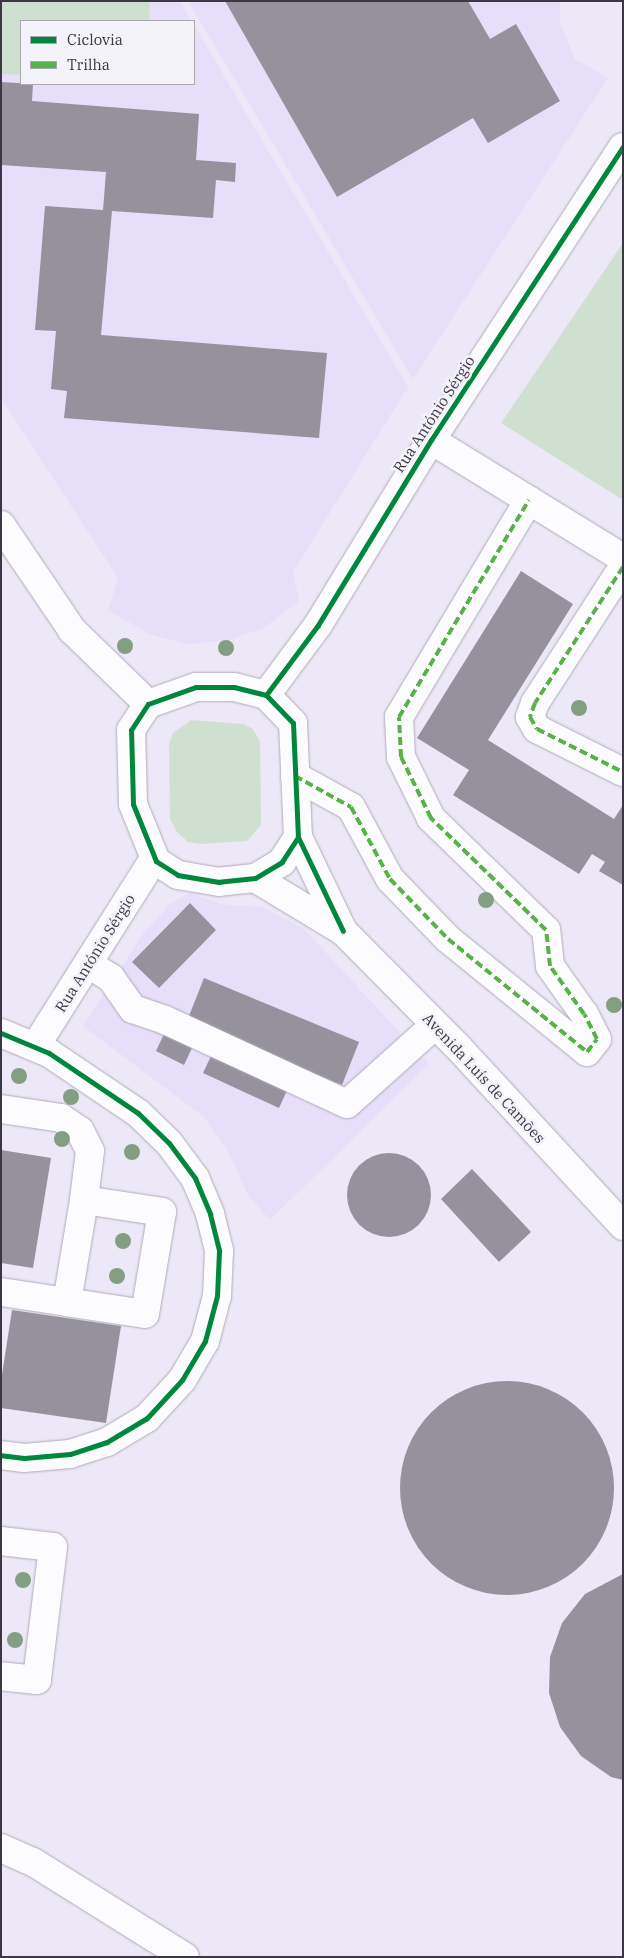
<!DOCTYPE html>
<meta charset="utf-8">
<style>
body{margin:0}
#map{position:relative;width:624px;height:1958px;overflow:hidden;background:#ede8f7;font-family:"IBM Plex Serif",serif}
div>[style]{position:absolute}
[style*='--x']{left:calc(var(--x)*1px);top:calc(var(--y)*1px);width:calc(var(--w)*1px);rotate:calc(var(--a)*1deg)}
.built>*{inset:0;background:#e7defa}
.green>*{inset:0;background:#d0e0d0}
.building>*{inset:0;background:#95919d}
.round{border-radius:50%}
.roads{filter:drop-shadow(0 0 1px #afaab7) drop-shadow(0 0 1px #afaab7)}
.minor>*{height:28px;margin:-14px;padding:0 14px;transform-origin:14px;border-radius:14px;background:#fcfcfe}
.quiet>*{height:4px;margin-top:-2px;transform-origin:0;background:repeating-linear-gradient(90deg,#57b247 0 8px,transparent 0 12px)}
.cycleway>*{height:5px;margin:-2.5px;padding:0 2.5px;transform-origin:2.5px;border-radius:2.5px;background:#00873e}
.trees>*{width:16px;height:16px;margin:-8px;border-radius:50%;background:#849e84}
span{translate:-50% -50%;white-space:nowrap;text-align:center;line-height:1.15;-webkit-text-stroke:5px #f5f3fa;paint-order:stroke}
.street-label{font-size:15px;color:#3b3744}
.frame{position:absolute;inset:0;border:2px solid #3b3744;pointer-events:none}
.legend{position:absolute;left:20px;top:20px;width:175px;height:65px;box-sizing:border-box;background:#f5f3fa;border:1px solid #aba8b1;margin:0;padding:6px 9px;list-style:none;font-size:15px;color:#3b3744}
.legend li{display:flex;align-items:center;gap:10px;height:25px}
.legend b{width:25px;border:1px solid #aba8b1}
</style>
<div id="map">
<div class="built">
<div style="clip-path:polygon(1px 1px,180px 1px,191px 21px,21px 21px,21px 84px,194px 84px,194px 25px,408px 387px,293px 572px,299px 601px,264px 628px,226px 641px,187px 644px,151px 635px,108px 610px,118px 578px,1px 398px)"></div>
<div style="clip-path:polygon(188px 1px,560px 1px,560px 23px,575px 59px,608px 78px,413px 379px)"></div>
<div style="clip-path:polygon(189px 893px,224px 905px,262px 907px,303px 928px,429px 1064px,270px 1220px,249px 1197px,229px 1153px,204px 1117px,83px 1026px,143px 934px,170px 904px)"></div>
</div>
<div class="green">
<div style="clip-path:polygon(1px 1px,150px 1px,149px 21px,21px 21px,21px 75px,1px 74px)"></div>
<div style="clip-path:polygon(623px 243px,623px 500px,501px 423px)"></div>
<div style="clip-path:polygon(191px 720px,243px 724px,253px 729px,260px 742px,261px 825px,247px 841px,201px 844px,188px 842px,177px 832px,170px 819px,169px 744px,173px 733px)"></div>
</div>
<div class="building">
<div style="clip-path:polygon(225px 1px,468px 1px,490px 39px,516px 24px,560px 101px,488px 143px,473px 118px,337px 197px)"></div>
<div style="clip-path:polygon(1px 82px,33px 84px,32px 101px,199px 114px,196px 160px,236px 163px,235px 182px,216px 180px,213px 218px,112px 211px,101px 335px,327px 353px,319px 438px,64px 418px,67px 391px,51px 389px,56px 331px,35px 330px,45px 206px,103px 210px,106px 172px,1px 165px)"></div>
<div style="clip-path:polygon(521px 571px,573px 604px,488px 740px,614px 819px,623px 805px,623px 885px,599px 871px,605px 862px,592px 854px,579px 874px,453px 795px,469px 770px,417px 738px)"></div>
<div style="clip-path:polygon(190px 903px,216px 930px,159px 988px,132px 962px)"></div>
<div style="clip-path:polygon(204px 978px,359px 1042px,342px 1085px,187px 1021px)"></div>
<div style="clip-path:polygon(164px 1034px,192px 1048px,184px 1065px,156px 1051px)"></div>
<div style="clip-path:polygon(213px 1052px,289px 1086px,279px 1108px,203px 1073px)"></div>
<div style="clip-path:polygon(1px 1150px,51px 1158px,33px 1268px,1px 1263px)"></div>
<div class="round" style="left:347px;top:1153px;width:84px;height:84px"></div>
<div style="clip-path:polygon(472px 1169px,531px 1232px,499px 1262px,441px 1199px)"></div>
<div style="clip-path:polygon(12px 1310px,121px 1326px,106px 1423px,1px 1408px,1px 1381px)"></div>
<div class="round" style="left:400px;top:1381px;width:214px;height:214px"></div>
<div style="clip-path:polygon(623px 1574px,623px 1780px,611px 1777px,581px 1756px,560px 1727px,549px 1693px,550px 1657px,562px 1623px,585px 1594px)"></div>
</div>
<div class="roads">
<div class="minor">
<div style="--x:431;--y:440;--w:225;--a:31.6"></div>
<div style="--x:1;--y:525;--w:127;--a:55.9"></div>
<div style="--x:72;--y:630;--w:106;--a:44.2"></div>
<div style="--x:623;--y:567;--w:162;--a:122.9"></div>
<div style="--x:535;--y:703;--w:15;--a:110"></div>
<div style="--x:530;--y:717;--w:14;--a:60"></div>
<div style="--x:537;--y:729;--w:96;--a:26.6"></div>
<div style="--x:266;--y:695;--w:87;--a:-53.4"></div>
<div style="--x:318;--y:625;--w:217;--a:-58.6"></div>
<div style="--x:431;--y:440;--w:350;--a:-56.8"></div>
<div style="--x:295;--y:776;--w:64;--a:29"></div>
<div style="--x:351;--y:807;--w:82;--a:61.6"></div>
<div style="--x:390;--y:879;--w:83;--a:46"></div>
<div style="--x:448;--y:939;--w:179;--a:39.1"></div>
<div style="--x:587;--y:1052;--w:16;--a:-52"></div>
<div style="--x:597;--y:1039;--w:28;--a:-117"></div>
<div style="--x:584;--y:1014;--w:59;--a:-125.3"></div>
<div style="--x:550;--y:966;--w:36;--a:-96"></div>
<div style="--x:546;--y:930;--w:161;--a:-135.8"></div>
<div style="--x:431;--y:818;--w:68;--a:-116.2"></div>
<div style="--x:401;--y:757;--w:40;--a:-92.9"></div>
<div style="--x:399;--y:717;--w:253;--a:-59.1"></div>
<div style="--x:298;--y:837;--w:30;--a:123"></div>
<div style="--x:282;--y:862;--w:31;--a:149"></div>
<div style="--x:255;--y:878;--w:36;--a:174"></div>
<div style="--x:219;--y:882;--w:42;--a:-170.3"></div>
<div style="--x:178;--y:875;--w:26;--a:-148"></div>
<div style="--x:156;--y:861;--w:61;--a:-112"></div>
<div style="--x:133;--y:804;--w:74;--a:-91.5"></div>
<div style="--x:131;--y:730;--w:31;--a:-57"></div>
<div style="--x:148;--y:704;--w:51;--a:-19.5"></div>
<div style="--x:196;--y:687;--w:38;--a:0"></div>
<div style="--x:234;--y:687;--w:33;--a:14"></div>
<div style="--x:266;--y:695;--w:39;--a:46"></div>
<div style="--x:293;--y:723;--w:114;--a:87.5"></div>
<div style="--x:298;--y:837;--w:104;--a:64.4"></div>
<div style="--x:255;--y:878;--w:103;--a:31.1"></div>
<div style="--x:343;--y:931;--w:162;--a:45.3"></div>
<div style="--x:457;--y:1046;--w:245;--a:47.3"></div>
<div style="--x:88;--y:964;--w:27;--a:31"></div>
<div style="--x:111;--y:978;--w:38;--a:55"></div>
<div style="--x:133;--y:1009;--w:34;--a:19"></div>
<div style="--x:165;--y:1020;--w:200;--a:24.8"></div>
<div style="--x:347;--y:1104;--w:118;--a:-41.9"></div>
<div style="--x:1;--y:1033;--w:52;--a:22.6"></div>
<div style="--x:49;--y:1053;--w:107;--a:34"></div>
<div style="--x:138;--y:1113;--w:43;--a:44.1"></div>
<div style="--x:169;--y:1143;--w:44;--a:53.4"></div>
<div style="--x:195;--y:1178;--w:39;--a:67"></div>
<div style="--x:210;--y:1214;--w:38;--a:76"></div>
<div style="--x:219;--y:1251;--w:45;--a:92.5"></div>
<div style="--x:217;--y:1296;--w:47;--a:104.9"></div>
<div style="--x:205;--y:1341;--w:45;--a:120.5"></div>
<div style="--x:182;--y:1380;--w:52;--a:132.6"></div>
<div style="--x:147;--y:1418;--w:47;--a:149"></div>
<div style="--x:107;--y:1442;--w:39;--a:162"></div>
<div style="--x:70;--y:1454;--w:46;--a:175"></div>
<div style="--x:24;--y:1458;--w:23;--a:-173"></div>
<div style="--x:35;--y:1047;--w:222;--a:-57.7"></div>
<div style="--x:1;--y:1109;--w:61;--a:8.5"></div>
<div style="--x:61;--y:1118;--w:23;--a:34"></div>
<div style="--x:80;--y:1131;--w:22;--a:63"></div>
<div style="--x:90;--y:1151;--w:49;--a:97"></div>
<div style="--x:84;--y:1200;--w:79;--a:8.7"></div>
<div style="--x:162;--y:1212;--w:103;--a:99.5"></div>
<div style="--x:145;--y:1314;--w:79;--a:-171.3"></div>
<div style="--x:67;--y:1302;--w:103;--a:-80.5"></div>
<div style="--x:1;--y:1292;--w:67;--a:8.6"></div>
<div style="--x:1;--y:1541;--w:52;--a:6.6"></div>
<div style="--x:53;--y:1547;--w:134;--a:96.9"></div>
<div style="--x:37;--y:1680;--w:36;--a:-174"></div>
<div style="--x:1;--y:1848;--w:35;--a:24"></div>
<div style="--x:33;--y:1862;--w:179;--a:32"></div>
</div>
</div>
<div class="quiet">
<div style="--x:623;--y:567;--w:162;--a:122.9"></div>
<div style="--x:535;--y:703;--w:15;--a:110"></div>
<div style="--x:530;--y:717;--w:14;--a:60"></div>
<div style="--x:537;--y:729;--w:96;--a:26.6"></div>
<div style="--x:295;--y:776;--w:64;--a:29"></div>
<div style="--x:351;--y:807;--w:82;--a:61.6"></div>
<div style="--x:390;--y:879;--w:83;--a:46"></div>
<div style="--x:448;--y:939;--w:179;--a:39.1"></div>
<div style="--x:587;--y:1052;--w:16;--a:-52"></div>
<div style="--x:597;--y:1039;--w:28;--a:-117"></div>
<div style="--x:584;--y:1014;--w:59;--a:-125.3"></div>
<div style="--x:550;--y:966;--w:36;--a:-96"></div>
<div style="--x:546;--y:930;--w:161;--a:-135.8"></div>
<div style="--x:431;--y:818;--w:68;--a:-116.2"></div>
<div style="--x:401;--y:757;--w:40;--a:-92.9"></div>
<div style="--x:399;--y:717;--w:253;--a:-59.1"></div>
</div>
<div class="cycleway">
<div style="--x:266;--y:695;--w:87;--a:-53.4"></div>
<div style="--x:318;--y:625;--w:217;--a:-58.6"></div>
<div style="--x:431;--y:440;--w:350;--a:-56.8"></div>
<div style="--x:298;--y:837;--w:30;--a:123"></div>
<div style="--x:282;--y:862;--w:31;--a:149"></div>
<div style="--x:255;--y:878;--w:36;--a:174"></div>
<div style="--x:219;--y:882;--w:42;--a:-170.3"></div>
<div style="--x:178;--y:875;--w:26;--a:-148"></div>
<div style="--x:156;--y:861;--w:61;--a:-112"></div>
<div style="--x:133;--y:804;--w:74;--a:-91.5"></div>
<div style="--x:131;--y:730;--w:31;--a:-57"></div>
<div style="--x:148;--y:704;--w:51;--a:-19.5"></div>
<div style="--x:196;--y:687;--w:38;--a:0"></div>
<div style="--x:234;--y:687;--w:33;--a:14"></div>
<div style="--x:266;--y:695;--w:39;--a:46"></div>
<div style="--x:293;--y:723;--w:114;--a:87.5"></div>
<div style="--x:298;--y:837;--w:104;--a:64.4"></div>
<div style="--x:1;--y:1033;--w:52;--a:22.6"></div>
<div style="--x:49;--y:1053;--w:107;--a:34"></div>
<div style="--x:138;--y:1113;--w:43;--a:44.1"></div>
<div style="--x:169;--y:1143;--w:44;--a:53.4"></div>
<div style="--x:195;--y:1178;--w:39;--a:67"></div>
<div style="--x:210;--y:1214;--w:38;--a:76"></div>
<div style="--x:219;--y:1251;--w:45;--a:92.5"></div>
<div style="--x:217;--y:1296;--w:47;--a:104.9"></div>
<div style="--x:205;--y:1341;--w:45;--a:120.5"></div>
<div style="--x:182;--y:1380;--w:52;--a:132.6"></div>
<div style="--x:147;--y:1418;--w:47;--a:149"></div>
<div style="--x:107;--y:1442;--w:39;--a:162"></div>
<div style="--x:70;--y:1454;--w:46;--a:175"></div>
<div style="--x:24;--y:1458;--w:23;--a:-173"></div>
</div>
<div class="trees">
<div style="left:125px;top:646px"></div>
<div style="left:226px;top:648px"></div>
<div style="left:579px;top:708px"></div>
<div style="left:486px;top:900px"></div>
<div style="left:614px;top:1005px"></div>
<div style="left:19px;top:1076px"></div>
<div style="left:71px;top:1097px"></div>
<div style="left:62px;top:1139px"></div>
<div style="left:132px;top:1152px"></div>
<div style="left:123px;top:1241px"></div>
<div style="left:117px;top:1276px"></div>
<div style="left:23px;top:1580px"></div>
<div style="left:15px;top:1640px"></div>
</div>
<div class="street-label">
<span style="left:434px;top:414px;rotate:-57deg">Rua António Sérgio</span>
<span style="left:95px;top:953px;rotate:-58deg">Rua António Sérgio</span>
<span style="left:484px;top:1078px;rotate:47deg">Avenida Luís de Camões</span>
</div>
<div class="frame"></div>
<ul class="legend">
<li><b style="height:6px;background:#00873e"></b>Ciclovia</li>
<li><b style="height:6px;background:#57b247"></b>Trilha</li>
</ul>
</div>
